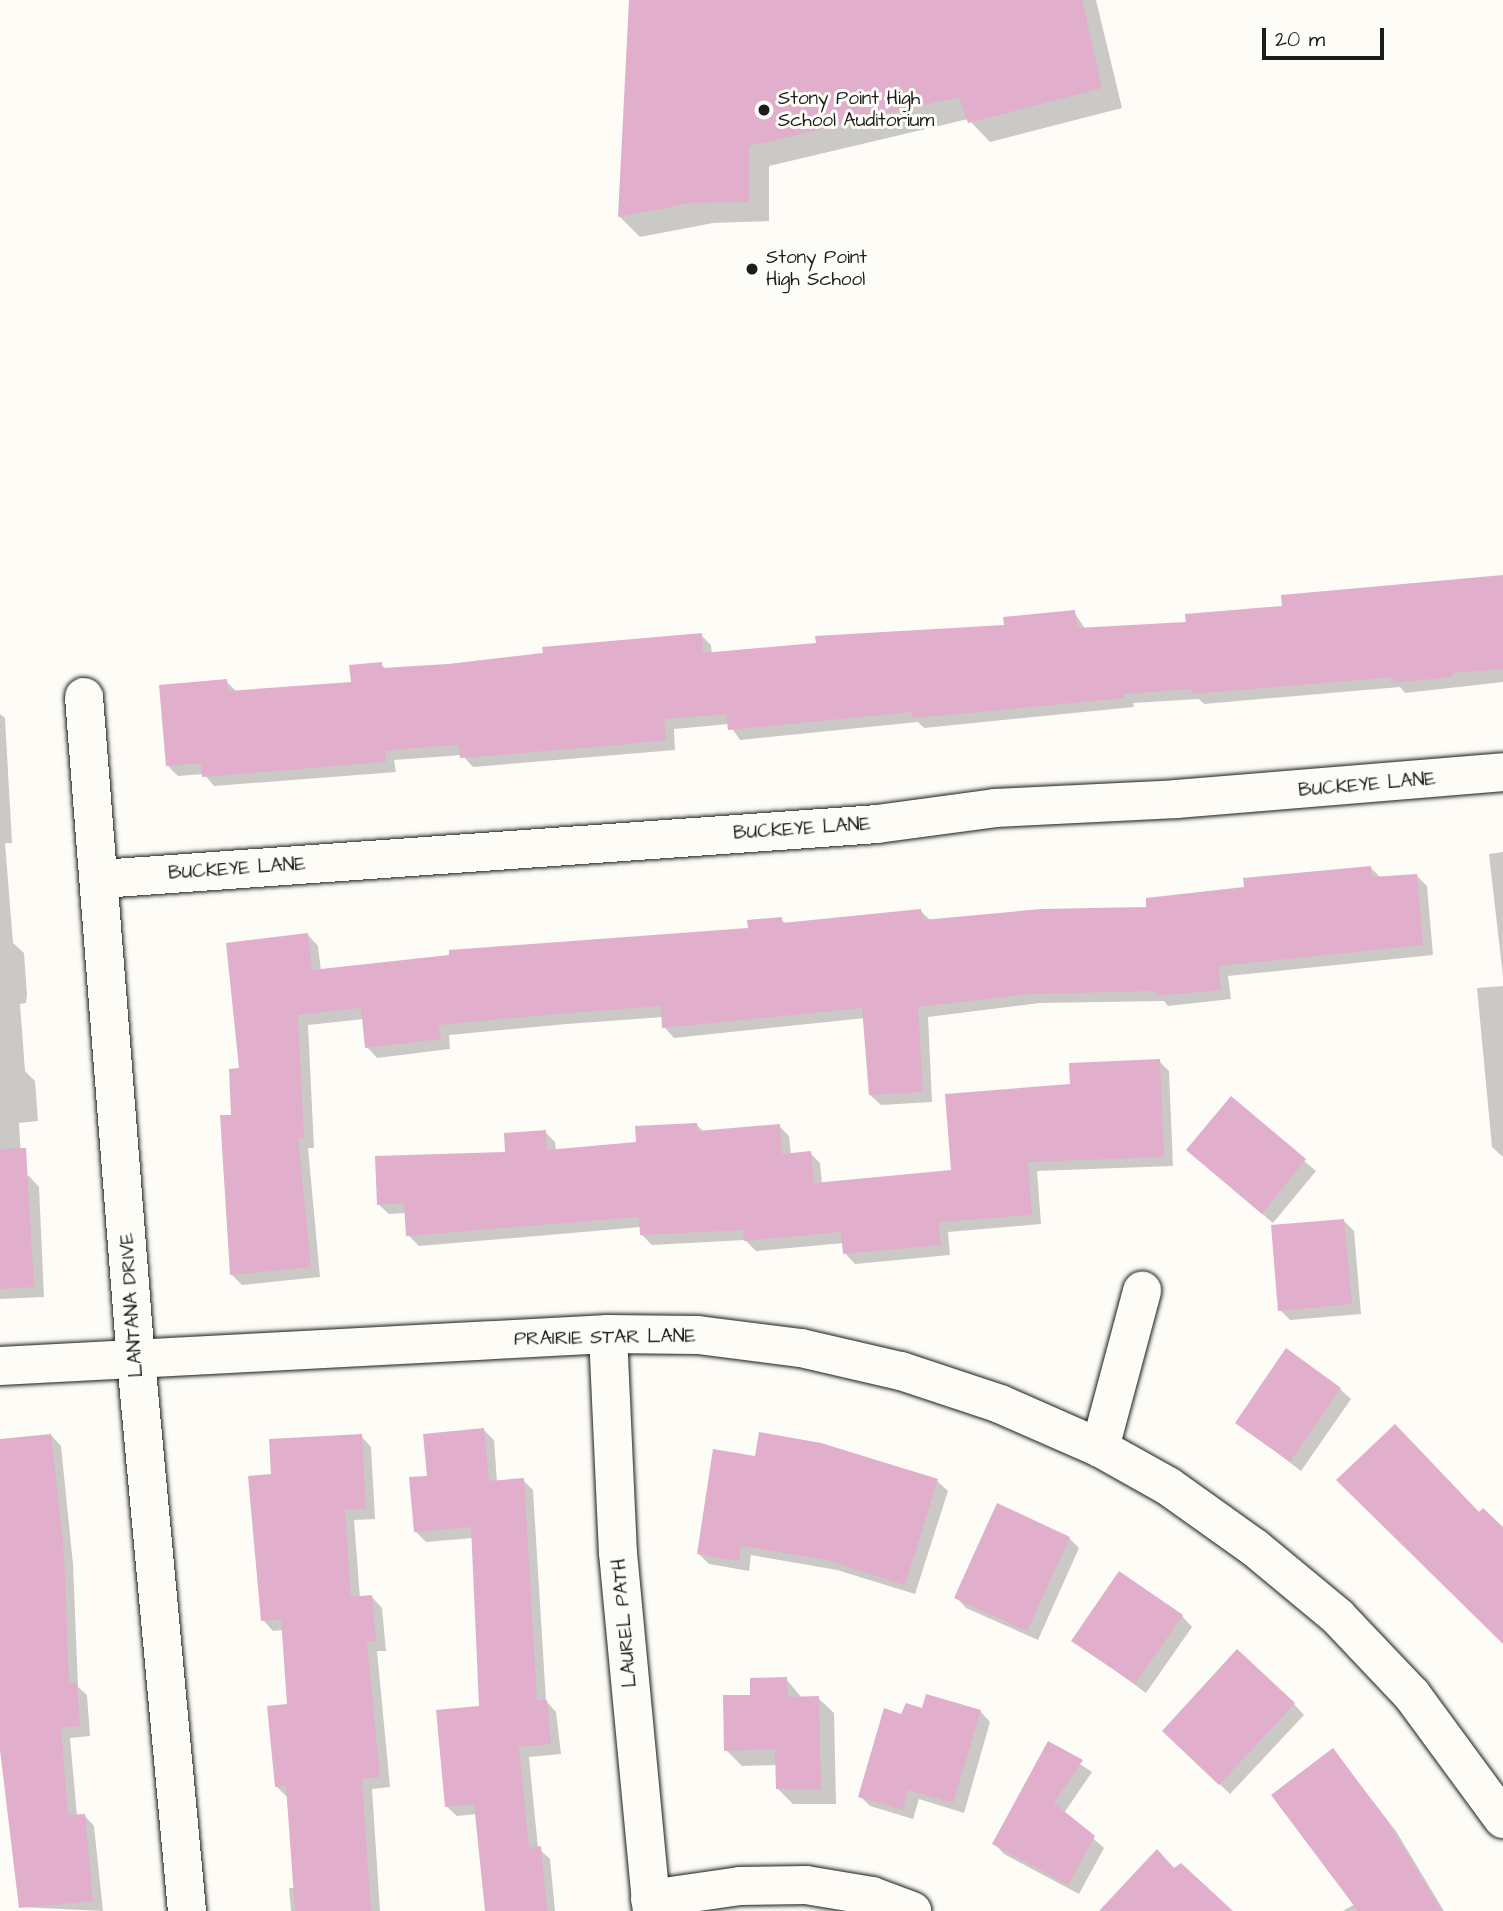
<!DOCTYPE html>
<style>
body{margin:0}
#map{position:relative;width:1503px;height:1911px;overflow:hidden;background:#fdfcf7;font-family:"Architects Daughter",sans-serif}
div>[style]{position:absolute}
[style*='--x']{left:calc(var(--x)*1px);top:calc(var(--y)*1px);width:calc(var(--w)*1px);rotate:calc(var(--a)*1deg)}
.shadow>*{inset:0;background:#0003}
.building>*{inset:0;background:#e1afcc}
.roads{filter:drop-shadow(0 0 2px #1c1c1c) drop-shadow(0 0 2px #1c1c1c)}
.minor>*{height:38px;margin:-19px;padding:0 19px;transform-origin:19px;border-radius:19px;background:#fdfcf7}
.dots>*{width:19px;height:19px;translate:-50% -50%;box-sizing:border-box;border:4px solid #fdfcf7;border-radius:50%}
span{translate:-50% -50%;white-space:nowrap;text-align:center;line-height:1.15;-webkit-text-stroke:6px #fdfcf7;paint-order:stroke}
.poi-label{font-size:19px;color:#1c1c1c}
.left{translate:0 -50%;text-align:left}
.street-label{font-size:19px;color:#1c1c1c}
.scale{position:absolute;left:1262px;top:28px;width:122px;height:32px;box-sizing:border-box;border:4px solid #1c1c1c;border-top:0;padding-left:9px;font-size:21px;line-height:24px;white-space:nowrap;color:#1c1c1c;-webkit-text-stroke:5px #fdfcf7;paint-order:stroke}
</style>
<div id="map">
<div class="shadow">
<div style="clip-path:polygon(631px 0,1096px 0,1122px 108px,990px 142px,968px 119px,769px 166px,769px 221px,713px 223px,640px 237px,620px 217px)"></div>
<div style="clip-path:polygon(1503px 577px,1503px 682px,1405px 693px,1400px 687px,1204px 704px,1199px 699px,1133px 703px,1134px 707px,924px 728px,918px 722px,740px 740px,729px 724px,674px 729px,675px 750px,473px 767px,462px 755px,435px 757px,394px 760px,396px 772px,214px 786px,204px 774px,178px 776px,168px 766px,226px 681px,237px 692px,352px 683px,381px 664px,387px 670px,448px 666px,701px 635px,711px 645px,712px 654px,1006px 627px,1074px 612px,1086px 630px,1188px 623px)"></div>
<div style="clip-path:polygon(0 714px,5px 718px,12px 843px,5px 843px,13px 943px,24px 953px,27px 995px,26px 1003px,20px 1004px,25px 1071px,35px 1081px,38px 1121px,19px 1123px,22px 1177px,29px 1176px,39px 1187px,44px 1297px,0 1299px)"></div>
<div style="clip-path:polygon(1503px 852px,1503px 977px,1489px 854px)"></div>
<div style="clip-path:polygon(1370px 867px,1381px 878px,1416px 875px,1427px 886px,1433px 955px,1228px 976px,1231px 999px,1168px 1006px,1164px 1001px,1040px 1003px,928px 1017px,932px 1102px,881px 1105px,870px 1095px,865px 1018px,674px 1038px,664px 1027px,663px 1017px,567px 1024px,449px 1035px,450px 1049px,377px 1058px,367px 1047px,364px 1019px,308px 1025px,314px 1148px,308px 1148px,320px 1277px,242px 1285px,232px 1275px,233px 1116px,241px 1070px,308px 935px,318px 946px,321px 971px,750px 930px,781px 919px,786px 924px,921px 911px,931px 921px,1148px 909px)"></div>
<div style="clip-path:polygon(1503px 986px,1503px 1157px,1492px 1147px,1477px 988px)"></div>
<div style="clip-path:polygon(1159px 1061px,1169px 1071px,1173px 1166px,1037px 1171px,1041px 1224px,948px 1232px,950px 1255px,855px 1264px,845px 1253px,844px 1243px,756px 1251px,745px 1240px,652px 1245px,642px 1235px,641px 1227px,419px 1246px,408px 1235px,406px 1213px,389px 1214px,378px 1204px,507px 1154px,545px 1132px,555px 1142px,556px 1151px,638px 1143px,697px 1125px,704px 1132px,779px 1126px,789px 1136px,791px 1155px,810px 1153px,820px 1163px,822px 1184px,953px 1171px,1071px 1086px)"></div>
<div style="clip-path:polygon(1232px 1099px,1316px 1171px,1273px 1223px,1199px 1160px)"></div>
<div style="clip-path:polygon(1343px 1220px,1354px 1231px,1361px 1314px,1290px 1320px,1280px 1310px)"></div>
<div style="clip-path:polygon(1340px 1389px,1351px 1399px,1301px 1471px,1237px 1422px)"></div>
<div style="clip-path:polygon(484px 1430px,494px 1440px,497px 1482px,523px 1480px,533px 1490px,546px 1701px,556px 1712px,561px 1754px,529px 1757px,538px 1848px,550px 1859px,555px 1911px,487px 1911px,477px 1814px,457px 1816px,446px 1806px,481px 1707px,473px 1538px,426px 1542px,416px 1532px,429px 1478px)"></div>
<div style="clip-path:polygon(51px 1435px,61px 1446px,73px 1564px,78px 1687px,87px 1695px,90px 1736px,70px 1738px,77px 1816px,84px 1815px,94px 1826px,103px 1911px,21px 1907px,0 1719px,0 1440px)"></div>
<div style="clip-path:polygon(361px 1436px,371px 1447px,375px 1519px,354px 1520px,360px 1598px,372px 1597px,382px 1608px,386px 1651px,377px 1651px,390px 1787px,372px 1789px,380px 1911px,291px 1911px,289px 1888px,295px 1888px,287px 1797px,277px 1787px,289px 1705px,283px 1630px,273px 1631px,263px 1620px,273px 1476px)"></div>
<div style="clip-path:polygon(937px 1481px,948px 1491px,915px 1594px,837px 1570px,751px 1555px,749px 1571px,709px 1564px,699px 1554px)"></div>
<div style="clip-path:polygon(1069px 1538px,1079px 1548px,1038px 1640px,966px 1608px,956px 1597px)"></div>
<div style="clip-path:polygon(1182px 1616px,1192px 1627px,1146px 1693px,1073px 1640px)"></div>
<div style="clip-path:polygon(786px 1679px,802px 1698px,818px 1698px,834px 1713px,836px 1804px,793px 1804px,778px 1789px,777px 1765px,742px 1766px,726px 1750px,752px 1696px)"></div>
<div style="clip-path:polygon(1294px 1704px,1304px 1715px,1230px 1794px,1174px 1741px)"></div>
<div style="clip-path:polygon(923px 1710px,980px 1711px,990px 1722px,964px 1813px,919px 1799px,913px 1819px,870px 1806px,860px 1796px,902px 1717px)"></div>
<div style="clip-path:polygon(1048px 1743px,1092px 1772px,1064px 1813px,1104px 1848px,1079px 1894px,1004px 1854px,994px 1843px)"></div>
<div style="clip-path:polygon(1333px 1750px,1396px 1831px,1444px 1911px,1343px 1911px,1355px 1904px)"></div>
</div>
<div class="building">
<div style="clip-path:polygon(629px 0,1082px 0,1102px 88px,968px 123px,959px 97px,749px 146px,749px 202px,692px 203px,618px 217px)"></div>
<div style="clip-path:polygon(1503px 575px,1503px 669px,1452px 673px,1452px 677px,1393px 683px,1393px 677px,1192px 694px,1191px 689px,1124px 694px,1124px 698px,991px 711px,912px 718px,912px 712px,728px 730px,726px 714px,664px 719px,666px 740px,618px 745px,460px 758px,459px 745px,424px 747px,385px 751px,386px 762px,202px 777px,201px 763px,166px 766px,159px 685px,227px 679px,228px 691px,351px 682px,349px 665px,382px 662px,382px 668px,448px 664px,543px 653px,542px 647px,702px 633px,703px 653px,816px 643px,815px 636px,1004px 625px,1003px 617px,1075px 610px,1077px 628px,1186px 622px,1185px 614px,1282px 606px,1281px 595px)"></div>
<div style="clip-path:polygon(1371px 866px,1372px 877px,1417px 874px,1423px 945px,1219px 966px,1221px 990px,1156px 996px,1155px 991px,1029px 994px,918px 1007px,923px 1092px,869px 1095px,862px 1008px,662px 1028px,661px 1006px,556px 1014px,439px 1025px,441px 1039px,365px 1048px,361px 1008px,298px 1015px,304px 1138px,298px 1139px,311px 1267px,230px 1275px,220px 1115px,231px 1115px,229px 1069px,239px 1068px,226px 943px,308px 933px,312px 970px,449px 955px,449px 950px,748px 928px,747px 920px,782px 917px,782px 923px,921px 909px,923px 920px,1041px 909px,1146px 907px,1146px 898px,1244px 887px,1243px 878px)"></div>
<div style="clip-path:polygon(1160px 1059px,1164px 1157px,1028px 1162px,1032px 1215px,939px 1222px,941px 1245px,843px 1254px,841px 1232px,744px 1241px,743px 1230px,640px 1235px,639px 1217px,406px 1236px,404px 1203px,377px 1205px,375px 1156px,505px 1152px,504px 1133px,546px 1130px,547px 1150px,636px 1142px,635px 1126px,697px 1123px,698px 1131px,780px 1124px,782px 1154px,811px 1151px,814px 1183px,951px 1170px,945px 1094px,1070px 1084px,1069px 1063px)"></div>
<div style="clip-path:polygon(1231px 1096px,1306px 1159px,1262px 1214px,1186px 1150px)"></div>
<div style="clip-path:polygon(26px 1148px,34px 1287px,0 1289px,0 1149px)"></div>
<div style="clip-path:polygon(1344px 1219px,1352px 1304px,1278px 1311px,1271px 1225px)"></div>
<div style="clip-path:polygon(1286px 1348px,1341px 1388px,1290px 1462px,1235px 1423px)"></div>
<div style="clip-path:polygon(1395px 1424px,1479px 1512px,1483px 1508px,1503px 1527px,1503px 1644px,1336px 1480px)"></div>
<div style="clip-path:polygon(484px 1428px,489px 1481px,524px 1478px,537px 1700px,547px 1700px,551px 1744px,519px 1747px,529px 1848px,541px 1846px,547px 1911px,485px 1911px,474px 1804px,445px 1807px,436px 1710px,479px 1706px,471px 1527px,414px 1532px,409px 1477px,427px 1476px,423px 1434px)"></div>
<div style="clip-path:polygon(759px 1432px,821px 1443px,938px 1479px,905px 1585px,826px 1560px,741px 1546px,739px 1561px,697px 1554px,713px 1449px,755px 1456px)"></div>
<div style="clip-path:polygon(51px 1434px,64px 1552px,69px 1684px,77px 1683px,80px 1726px,61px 1728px,68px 1815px,85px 1814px,93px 1901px,19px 1908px,0 1750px,0 1439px)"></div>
<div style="clip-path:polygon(362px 1434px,366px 1509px,345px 1510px,351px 1597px,372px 1595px,376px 1641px,367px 1642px,380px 1777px,362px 1779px,371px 1911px,295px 1911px,286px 1786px,275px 1787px,267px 1706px,287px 1704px,281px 1619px,261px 1621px,248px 1476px,271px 1474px,269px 1439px)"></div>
<div style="clip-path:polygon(997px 1503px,1070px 1537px,1027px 1631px,954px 1598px)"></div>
<div style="clip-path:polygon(1119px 1571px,1183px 1615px,1135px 1684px,1071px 1641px)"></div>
<div style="clip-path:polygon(1237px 1649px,1295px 1703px,1219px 1785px,1162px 1731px)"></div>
<div style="clip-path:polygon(787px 1677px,788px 1697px,819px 1696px,821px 1789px,776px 1789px,775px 1749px,724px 1751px,723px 1695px,750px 1695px,750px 1678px)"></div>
<div style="clip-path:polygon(926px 1694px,981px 1710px,953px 1803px,908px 1790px,903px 1810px,858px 1797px,884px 1708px,901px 1714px,906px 1703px,922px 1708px)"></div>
<div style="clip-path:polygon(1048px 1741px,1083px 1760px,1054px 1803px,1095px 1836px,1068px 1885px,992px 1844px)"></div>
<div style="clip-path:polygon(1333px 1748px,1386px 1819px,1442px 1911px,1358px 1911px,1271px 1795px)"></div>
<div style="clip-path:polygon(1157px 1849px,1174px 1868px,1181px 1863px,1233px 1911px,1099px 1911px)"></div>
</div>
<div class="roads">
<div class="minor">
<div style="--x:84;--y:697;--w:665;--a:85.52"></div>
<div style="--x:136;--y:1360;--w:553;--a:84.71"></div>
<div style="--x:101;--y:879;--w:778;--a:-4.05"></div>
<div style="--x:877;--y:824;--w:119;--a:-7.7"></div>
<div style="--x:995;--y:808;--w:182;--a:-2.8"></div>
<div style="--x:1177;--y:799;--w:327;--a:-4.7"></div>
<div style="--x:608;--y:1334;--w:219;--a:87.4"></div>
<div style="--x:618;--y:1553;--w:360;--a:84.6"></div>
<div style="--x:0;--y:1366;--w:609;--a:-3.01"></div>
<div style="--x:608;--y:1334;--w:90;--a:0.6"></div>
<div style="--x:698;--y:1335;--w:104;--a:7.2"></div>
<div style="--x:801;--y:1348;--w:103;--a:13"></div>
<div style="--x:901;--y:1371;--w:104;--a:18.4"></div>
<div style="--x:1000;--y:1404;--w:109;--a:23.7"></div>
<div style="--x:1100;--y:1448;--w:78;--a:29.2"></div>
<div style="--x:1168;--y:1486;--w:107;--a:35.5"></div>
<div style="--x:1255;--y:1548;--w:108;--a:39.7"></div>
<div style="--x:1338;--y:1617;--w:108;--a:46.5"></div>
<div style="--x:1412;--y:1695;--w:154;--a:53.7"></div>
<div style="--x:1100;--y:1448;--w:163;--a:-75"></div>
<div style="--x:650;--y:1899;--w:91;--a:-8.2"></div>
<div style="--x:740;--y:1886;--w:66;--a:-0.9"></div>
<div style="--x:806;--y:1885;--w:67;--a:9.5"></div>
<div style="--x:872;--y:1896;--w:43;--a:20.6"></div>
</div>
</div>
<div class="dots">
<div style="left:764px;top:110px;background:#1c1c1c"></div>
<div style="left:752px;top:269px;background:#1c1c1c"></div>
</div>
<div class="poi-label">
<span class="left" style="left:778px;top:110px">Stony Point High<br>School Auditorium</span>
<span class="left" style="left:766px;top:269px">Stony Point<br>High School</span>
</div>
<div class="street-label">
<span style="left:1367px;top:785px;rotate:-5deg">BUCKEYE LANE</span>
<span style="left:802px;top:829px;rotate:-4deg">BUCKEYE LANE</span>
<span style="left:237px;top:869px;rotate:-4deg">BUCKEYE LANE</span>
<span style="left:132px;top:1305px;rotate:-94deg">LANTANA DRIVE</span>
<span style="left:605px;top:1338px;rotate:-1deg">PRAIRIE STAR LANE</span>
<span style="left:625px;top:1623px;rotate:-95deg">LAUREL PATH</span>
</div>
<div class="scale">20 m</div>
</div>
